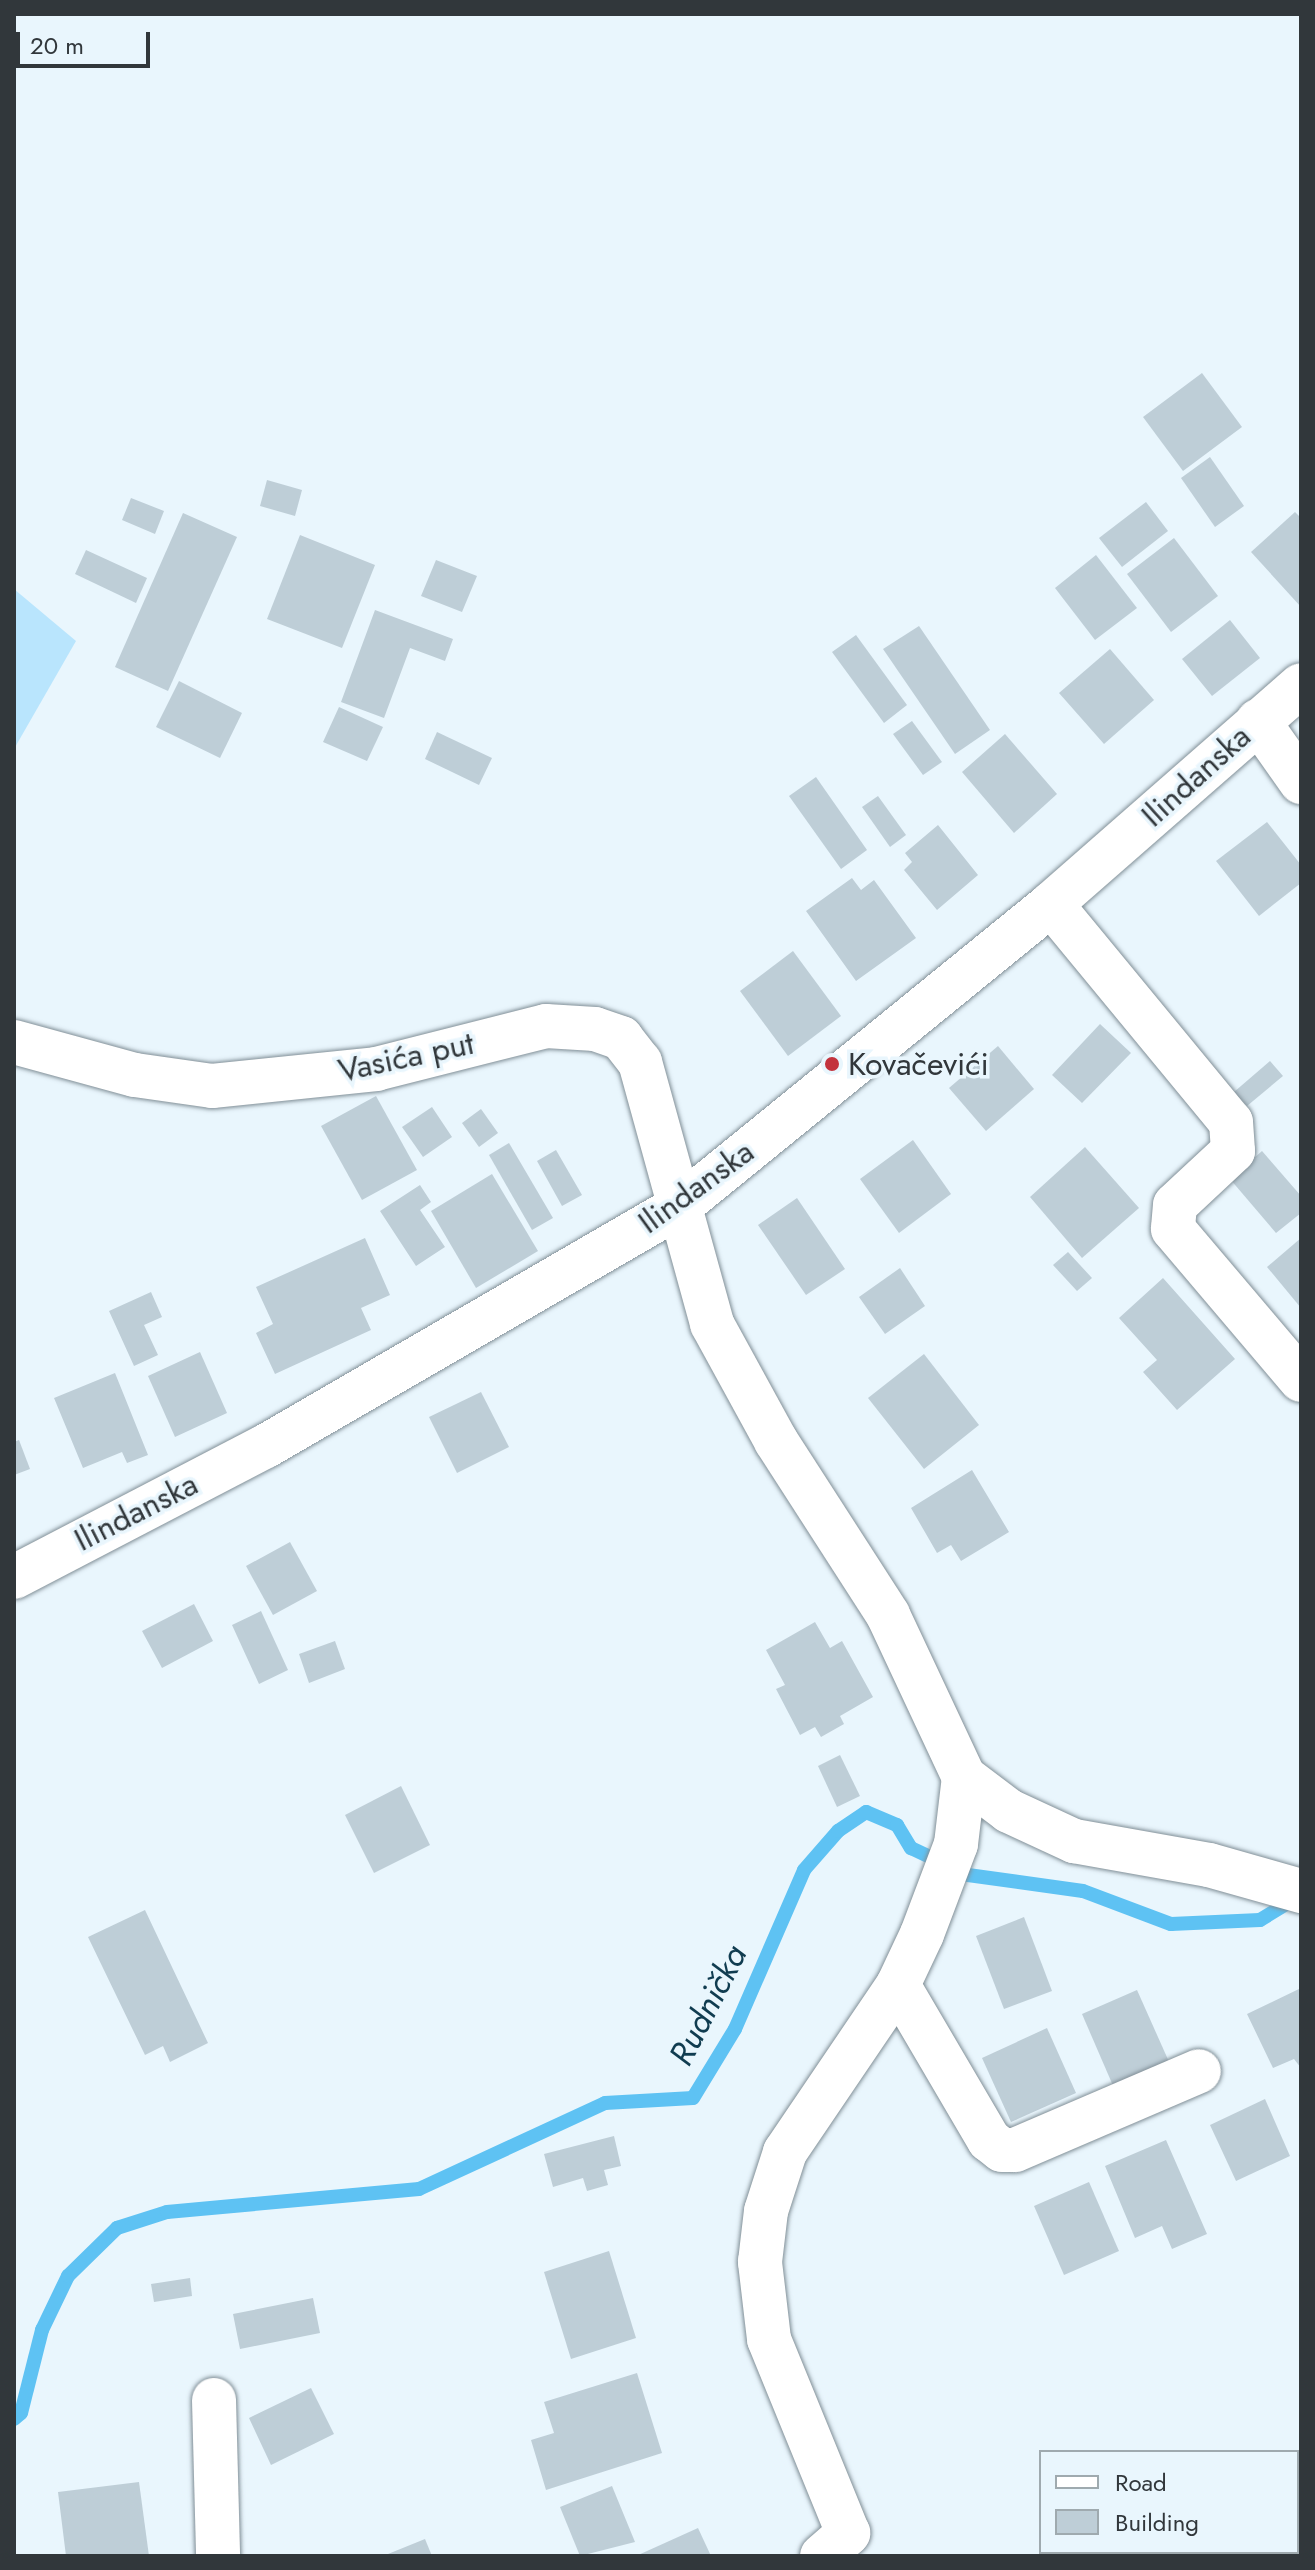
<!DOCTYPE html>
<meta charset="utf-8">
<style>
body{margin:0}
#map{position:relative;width:1315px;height:2570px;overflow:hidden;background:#e9f6fd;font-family:Jost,sans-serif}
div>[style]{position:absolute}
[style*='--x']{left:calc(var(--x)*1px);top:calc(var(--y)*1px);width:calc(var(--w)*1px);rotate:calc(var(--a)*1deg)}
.green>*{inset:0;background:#b9e5fd}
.stream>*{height:14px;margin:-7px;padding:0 7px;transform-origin:7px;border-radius:7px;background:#5ec2f3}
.building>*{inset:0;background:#beced7}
.roads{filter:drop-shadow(0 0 2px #818f97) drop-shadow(0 0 2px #818f97)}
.minor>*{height:44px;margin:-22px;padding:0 22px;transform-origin:22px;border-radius:22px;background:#fff}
.dots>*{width:22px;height:22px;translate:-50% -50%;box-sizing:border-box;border:4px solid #e9f6fd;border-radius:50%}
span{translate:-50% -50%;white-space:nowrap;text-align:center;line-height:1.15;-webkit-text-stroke:7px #e9f6fd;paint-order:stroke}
.street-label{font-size:32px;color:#31373b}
.poi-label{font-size:32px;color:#31373b}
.left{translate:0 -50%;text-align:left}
.water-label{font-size:34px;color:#103c50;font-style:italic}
.frame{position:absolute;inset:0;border:16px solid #31373b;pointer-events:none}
.legend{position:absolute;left:1039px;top:2450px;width:260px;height:104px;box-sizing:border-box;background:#e9f6fd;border:2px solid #9faaaf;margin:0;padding:10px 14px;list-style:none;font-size:24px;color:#31373b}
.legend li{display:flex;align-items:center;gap:16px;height:40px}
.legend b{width:40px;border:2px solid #9faaaf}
.scale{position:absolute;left:16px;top:32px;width:134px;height:36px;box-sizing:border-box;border:4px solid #31373b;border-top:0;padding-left:10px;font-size:24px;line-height:28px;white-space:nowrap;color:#31373b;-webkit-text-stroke:6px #e9f6fd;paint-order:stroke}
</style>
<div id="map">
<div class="green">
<div style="clip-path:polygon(14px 589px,76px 641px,14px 749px)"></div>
</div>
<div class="stream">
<div style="--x:14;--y:2419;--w:9;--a:-41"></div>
<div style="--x:21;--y:2413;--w:86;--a:-75.8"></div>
<div style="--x:42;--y:2330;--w:60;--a:-64.3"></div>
<div style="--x:68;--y:2276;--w:69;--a:-44.4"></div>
<div style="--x:117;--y:2228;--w:52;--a:-17.7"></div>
<div style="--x:167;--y:2212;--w:253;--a:-5.2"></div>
<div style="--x:419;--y:2189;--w:205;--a:-24.8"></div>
<div style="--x:605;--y:2103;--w:88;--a:-3.3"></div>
<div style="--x:693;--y:2098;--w:81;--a:-58.7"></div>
<div style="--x:735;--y:2029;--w:173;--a:-66.5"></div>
<div style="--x:804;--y:1870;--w:52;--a:-48.9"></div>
<div style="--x:838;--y:1831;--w:34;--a:-34"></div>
<div style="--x:866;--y:1812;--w:34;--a:23"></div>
<div style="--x:897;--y:1825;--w:27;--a:59"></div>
<div style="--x:911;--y:1848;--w:63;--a:25.3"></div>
<div style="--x:968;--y:1875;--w:116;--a:7.9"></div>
<div style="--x:1083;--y:1891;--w:94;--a:20.6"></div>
<div style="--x:1171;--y:1924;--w:89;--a:-2.6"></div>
<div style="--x:1260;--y:1920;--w:42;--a:-31.4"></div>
</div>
<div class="building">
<div style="clip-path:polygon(1202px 373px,1242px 427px,1183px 471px,1143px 417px)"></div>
<div style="clip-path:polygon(1210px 457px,1244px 506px,1215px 527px,1181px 478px)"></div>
<div style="clip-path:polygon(267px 480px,302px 490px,295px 516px,260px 506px)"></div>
<div style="clip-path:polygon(131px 498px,164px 511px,155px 534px,122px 520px)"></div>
<div style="clip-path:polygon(1146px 502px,1168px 531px,1122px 567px,1099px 538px)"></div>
<div style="clip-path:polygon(1295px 512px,1301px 518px,1301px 607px,1251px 552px)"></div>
<div style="clip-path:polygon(183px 513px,237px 537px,168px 691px,115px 667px)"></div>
<div style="clip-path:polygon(300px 535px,375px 565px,342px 648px,267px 619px)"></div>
<div style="clip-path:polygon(1174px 538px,1218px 596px,1171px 632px,1127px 574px)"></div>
<div style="clip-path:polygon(86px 550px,147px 578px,136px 603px,75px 574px)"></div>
<div style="clip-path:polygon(1096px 555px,1137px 608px,1095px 640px,1055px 588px)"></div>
<div style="clip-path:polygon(436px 560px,477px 576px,462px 612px,421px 596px)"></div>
<div style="clip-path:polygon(375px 610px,453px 639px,445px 661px,410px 648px,384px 718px,341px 702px)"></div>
<div style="clip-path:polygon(1230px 620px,1260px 658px,1212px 696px,1182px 659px)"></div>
<div style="clip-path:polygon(919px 626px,990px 730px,955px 754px,883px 649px)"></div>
<div style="clip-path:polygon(856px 635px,907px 705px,884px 723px,832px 652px)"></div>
<div style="clip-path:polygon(1110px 649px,1154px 700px,1104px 744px,1059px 693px)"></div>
<div style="clip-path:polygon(179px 681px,242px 713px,220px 758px,156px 727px)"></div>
<div style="clip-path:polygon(339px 707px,383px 727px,367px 761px,323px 742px)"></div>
<div style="clip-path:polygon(912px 721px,942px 762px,923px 775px,893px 734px)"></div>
<div style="clip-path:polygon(437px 732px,492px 758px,479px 785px,425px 759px)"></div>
<div style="clip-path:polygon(1005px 734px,1057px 794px,1014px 833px,962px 772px)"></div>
<div style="clip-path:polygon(816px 777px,867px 850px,841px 869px,789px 796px)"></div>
<div style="clip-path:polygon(878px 796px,906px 835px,890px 847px,862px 807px)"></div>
<div style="clip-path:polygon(1267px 822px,1301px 865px,1301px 883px,1259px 916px,1216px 861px)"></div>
<div style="clip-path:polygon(938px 825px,978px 875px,937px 910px,904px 870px,912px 862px,905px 853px)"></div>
<div style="clip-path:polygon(852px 878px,861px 890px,874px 880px,916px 938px,856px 981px,806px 911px)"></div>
<div style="clip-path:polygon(793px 951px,841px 1016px,788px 1056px,740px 991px)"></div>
<div style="clip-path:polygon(1100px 1024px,1131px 1053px,1082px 1103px,1052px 1075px)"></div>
<div style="clip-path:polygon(998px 1046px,1034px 1089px,986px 1131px,949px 1088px)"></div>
<div style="clip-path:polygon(1270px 1061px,1283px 1076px,1247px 1106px,1234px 1092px)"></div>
<div style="clip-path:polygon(376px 1096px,417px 1170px,362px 1200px,321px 1126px)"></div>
<div style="clip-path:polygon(432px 1107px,452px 1137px,423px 1157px,402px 1127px)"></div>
<div style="clip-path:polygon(481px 1109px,498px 1133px,479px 1147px,462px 1123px)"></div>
<div style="clip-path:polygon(913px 1140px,951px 1194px,899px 1233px,860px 1179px)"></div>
<div style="clip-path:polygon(509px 1143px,553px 1218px,532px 1230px,489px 1155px)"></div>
<div style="clip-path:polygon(1085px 1147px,1139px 1208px,1082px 1258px,1030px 1197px)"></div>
<div style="clip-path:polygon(556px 1150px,582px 1195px,562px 1206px,537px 1161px)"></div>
<div style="clip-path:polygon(1262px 1151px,1301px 1196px,1301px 1213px,1276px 1233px,1230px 1179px)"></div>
<div style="clip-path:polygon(492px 1174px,538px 1251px,476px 1288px,431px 1211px)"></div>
<div style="clip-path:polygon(420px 1185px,431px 1202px,420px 1210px,445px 1247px,416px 1266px,380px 1211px)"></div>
<div style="clip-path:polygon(797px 1198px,845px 1269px,806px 1295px,758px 1225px)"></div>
<div style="clip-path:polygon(365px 1238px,390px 1295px,361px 1308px,371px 1330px,275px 1374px,256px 1333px,273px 1324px,256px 1287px)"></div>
<div style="clip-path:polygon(1301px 1238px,1301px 1308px,1267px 1267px)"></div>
<div style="clip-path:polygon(1068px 1252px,1092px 1278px,1077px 1291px,1053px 1265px)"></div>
<div style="clip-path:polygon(900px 1268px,925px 1306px,885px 1334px,859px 1297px)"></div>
<div style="clip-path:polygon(1163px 1278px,1235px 1359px,1177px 1410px,1143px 1372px,1157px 1360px,1119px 1318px)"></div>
<div style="clip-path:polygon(151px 1292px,162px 1317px,144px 1325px,158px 1355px,134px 1366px,109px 1311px)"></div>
<div style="clip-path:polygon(200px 1352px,227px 1413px,175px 1437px,148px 1376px)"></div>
<div style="clip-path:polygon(924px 1354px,979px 1425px,924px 1469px,868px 1398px)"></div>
<div style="clip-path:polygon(115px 1373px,148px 1455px,127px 1463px,122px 1452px,83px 1468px,54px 1398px)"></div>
<div style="clip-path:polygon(481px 1392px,509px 1447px,457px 1473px,429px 1417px)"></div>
<div style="clip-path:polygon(19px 1440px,30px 1469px,14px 1475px,14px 1442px)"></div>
<div style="clip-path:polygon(972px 1470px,1009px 1532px,961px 1561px,951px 1545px,937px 1553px,911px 1508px)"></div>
<div style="clip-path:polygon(290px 1542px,317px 1591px,273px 1615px,246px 1566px)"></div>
<div style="clip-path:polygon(194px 1604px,213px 1641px,162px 1668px,142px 1631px)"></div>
<div style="clip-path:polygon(261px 1611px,288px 1670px,259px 1684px,232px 1625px)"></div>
<div style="clip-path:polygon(815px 1622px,830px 1648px,842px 1641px,873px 1697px,840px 1716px,844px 1724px,821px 1737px,815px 1727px,800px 1735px,776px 1689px,785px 1685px,766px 1650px)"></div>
<div style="clip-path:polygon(335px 1641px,345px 1669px,309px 1683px,299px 1654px)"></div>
<div style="clip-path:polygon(840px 1755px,860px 1796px,837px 1807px,818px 1766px)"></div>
<div style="clip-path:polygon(401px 1786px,430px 1845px,374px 1873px,345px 1815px)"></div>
<div style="clip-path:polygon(145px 1910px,208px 2043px,170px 2062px,163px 2046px,145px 2055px,88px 1937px)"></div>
<div style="clip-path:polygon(1024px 1917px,1052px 1991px,1004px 2009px,976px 1936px)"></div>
<div style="clip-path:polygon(1301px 1988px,1301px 2068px,1294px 2059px,1273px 2068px,1247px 2014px)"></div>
<div style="clip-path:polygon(1137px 1990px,1170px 2064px,1114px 2088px,1082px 2014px)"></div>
<div style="clip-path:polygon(1047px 2028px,1076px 2093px,1011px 2122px,982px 2058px)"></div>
<div style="clip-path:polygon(1265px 2099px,1290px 2156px,1236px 2181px,1210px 2125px)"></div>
<div style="clip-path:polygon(614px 2136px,621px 2166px,604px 2170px,608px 2185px,587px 2191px,583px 2178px,553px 2187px,544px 2154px)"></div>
<div style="clip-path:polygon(1166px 2140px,1207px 2234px,1172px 2249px,1162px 2226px,1135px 2238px,1105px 2166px)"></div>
<div style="clip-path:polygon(1089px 2182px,1119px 2251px,1064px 2275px,1034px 2206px)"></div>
<div style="clip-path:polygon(609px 2251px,636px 2338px,571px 2359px,544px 2272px)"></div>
<div style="clip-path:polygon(190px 2278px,192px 2296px,154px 2302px,151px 2284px)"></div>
<div style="clip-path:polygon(313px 2298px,320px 2333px,240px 2349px,233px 2314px)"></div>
<div style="clip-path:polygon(637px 2373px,662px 2453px,546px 2490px,531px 2440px,554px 2433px,544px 2402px)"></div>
<div style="clip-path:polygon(311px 2388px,334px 2434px,271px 2465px,249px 2418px)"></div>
<div style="clip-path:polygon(139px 2482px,149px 2556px,66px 2556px,58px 2492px)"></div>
<div style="clip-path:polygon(612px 2486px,635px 2542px,580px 2556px,560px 2507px)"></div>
<div style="clip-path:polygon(698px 2528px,711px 2556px,636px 2556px)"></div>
<div style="clip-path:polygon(425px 2539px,432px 2556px,383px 2556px)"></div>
</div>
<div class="roads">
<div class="minor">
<div style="--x:1258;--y:721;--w:75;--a:54.8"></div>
<div style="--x:1051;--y:904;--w:283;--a:50.5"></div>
<div style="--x:1231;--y:1122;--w:29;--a:86"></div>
<div style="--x:1233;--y:1151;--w:79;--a:137"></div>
<div style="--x:1175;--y:1205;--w:24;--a:95"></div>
<div style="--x:1173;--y:1229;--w:198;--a:49.7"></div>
<div style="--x:14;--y:1042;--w:125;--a:15.3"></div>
<div style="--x:135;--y:1075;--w:78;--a:8.1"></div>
<div style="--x:212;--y:1086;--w:165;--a:-5.9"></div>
<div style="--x:376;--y:1069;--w:175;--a:-14.2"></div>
<div style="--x:546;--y:1026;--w:49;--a:3.5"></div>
<div style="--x:595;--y:1029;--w:28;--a:19"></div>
<div style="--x:621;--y:1038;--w:31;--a:52"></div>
<div style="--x:640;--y:1062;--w:272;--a:74.6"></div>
<div style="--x:712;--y:1324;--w:133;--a:61.3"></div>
<div style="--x:776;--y:1441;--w:207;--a:57.2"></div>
<div style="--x:888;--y:1615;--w:179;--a:64.9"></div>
<div style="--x:964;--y:1777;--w:56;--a:37.1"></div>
<div style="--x:1009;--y:1811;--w:72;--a:24.8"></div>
<div style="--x:1074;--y:1841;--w:137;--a:10.1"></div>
<div style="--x:1209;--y:1865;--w:96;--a:15.8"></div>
<div style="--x:14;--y:1577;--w:284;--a:-27.5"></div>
<div style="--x:266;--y:1446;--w:480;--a:-30.1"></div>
<div style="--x:681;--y:1205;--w:477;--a:-39.1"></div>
<div style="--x:1051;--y:904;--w:332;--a:-41.2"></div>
<div style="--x:898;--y:1985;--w:180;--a:59.6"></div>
<div style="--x:989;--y:2140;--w:16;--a:38"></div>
<div style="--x:1002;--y:2150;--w:13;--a:0"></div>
<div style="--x:1015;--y:2150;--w:200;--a:-23.2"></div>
<div style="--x:214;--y:2400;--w:156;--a:88.5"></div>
<div style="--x:822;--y:2556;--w:35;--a:-41"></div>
<div style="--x:848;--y:2533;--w:209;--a:-112.2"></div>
<div style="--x:769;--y:2339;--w:78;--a:-96.7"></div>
<div style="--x:760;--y:2262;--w:51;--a:-83.3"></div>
<div style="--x:766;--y:2211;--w:62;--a:-72.1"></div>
<div style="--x:785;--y:2152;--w:202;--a:-55.9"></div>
<div style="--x:898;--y:1985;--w:56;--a:-64.8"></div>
<div style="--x:922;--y:1934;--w:96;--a:-69.3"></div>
<div style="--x:956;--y:1844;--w:67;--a:-83.2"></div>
</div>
</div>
<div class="dots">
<div style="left:832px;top:1064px;background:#c3333d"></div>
</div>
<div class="street-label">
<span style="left:1196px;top:776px;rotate:-42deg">Ilindanska</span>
<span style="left:406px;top:1057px;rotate:-12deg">Vasića put</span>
<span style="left:696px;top:1187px;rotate:-36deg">Ilindanska</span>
<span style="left:136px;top:1512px;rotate:-27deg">Ilindanska</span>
</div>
<div class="poi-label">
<span class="left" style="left:848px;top:1064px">Kovačevići</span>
</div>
<div class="water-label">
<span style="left:708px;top:2005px;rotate:-63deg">Rudnička</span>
</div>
<div class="frame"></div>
<ul class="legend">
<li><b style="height:10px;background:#fff"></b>Road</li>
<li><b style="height:22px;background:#beced7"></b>Building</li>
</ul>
<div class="scale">20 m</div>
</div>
